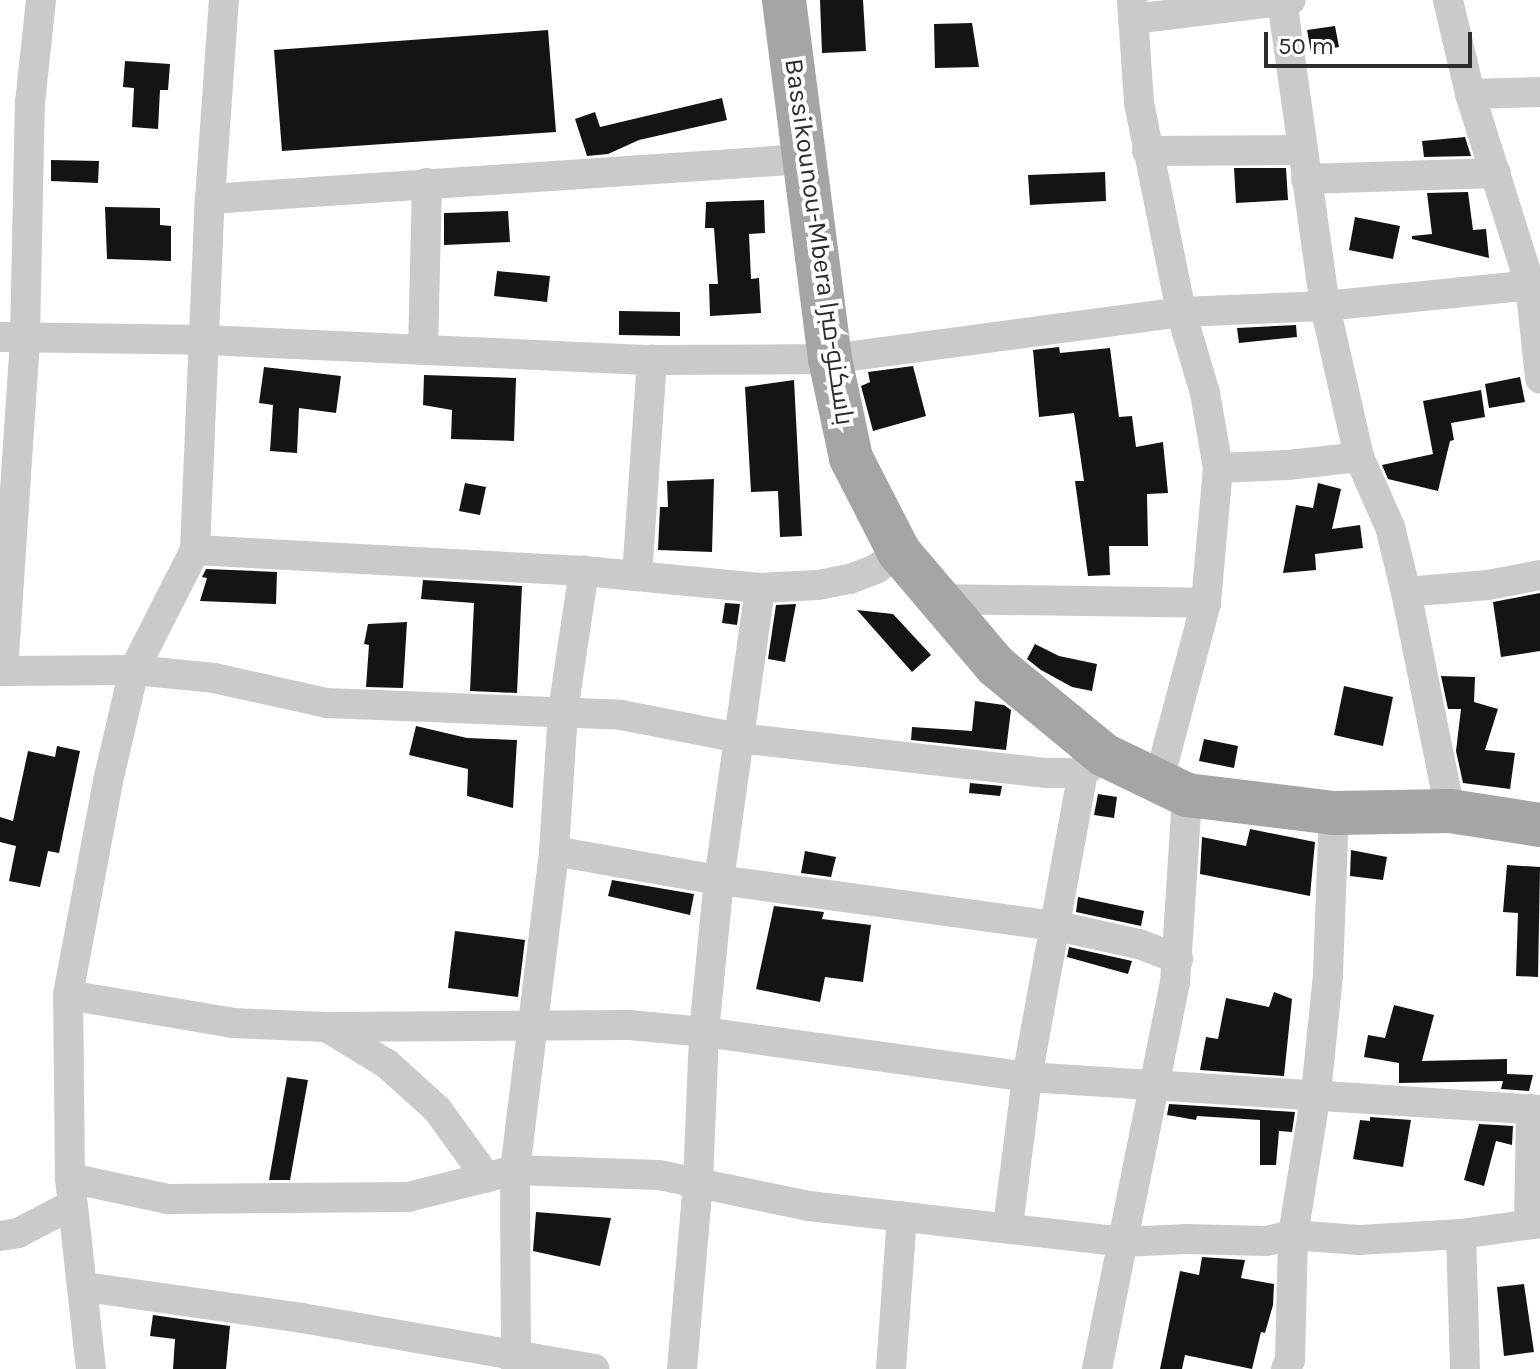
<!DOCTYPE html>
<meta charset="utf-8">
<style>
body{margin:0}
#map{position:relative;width:1540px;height:1369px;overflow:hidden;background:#fff;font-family:Karla,Cairo,sans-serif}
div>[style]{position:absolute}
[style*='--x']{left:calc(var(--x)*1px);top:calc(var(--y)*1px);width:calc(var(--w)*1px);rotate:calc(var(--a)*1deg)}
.building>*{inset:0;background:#141414}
.minor>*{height:30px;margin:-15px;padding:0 15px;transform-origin:15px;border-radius:15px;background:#cacaca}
.primary>*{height:44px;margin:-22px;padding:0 22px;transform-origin:22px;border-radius:22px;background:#a5a5a5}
span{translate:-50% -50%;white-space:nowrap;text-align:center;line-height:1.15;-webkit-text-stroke:8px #fff;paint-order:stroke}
.street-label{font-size:26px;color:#2d2d2d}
.scale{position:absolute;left:1264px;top:32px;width:208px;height:36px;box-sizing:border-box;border:4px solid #2d2d2d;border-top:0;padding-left:10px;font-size:24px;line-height:28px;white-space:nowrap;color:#2d2d2d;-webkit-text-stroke:6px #fff;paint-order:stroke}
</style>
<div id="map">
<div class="building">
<div style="clip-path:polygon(820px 0,863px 0,866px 51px,822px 53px)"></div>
<div style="clip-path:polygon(972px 23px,979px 67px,935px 68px,934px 24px)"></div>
<div style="clip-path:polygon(1335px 26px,1339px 47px,1311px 52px,1307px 30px)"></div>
<div style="clip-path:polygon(548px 30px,556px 132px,282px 151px,274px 50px)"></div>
<div style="clip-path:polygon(125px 61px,170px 64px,168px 90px,160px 90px,158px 129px,132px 127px,134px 88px,123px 87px)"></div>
<div style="clip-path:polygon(722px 98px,727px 120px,639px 140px,608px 154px,587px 156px,575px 119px,595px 112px,600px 127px)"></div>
<div style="clip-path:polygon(1465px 137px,1471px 156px,1424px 157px,1422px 141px)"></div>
<div style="clip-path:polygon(51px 160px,99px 161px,98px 183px,51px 181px)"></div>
<div style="clip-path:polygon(1234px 168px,1286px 168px,1288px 200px,1236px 203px)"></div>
<div style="clip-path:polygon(1105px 172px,1106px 201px,1030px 205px,1028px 175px)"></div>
<div style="clip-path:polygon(1468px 192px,1473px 230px,1486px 229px,1489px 258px,1412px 239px,1412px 236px,1432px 234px,1427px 193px)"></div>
<div style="clip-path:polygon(764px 200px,765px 233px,749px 234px,751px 279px,759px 278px,761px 313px,710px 316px,709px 284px,718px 284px,714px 228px,705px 228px,706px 202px)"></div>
<div style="clip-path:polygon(105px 207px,160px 208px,160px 225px,171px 226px,171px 261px,107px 259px)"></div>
<div style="clip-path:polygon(508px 211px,510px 242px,444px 245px,444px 213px)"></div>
<div style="clip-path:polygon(1355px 217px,1400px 226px,1393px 259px,1349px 250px)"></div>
<div style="clip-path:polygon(497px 271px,550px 276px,547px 302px,494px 296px)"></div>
<div style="clip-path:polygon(619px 311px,680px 312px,680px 336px,619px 335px)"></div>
<div style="clip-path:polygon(1296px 325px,1297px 337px,1239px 343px,1237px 328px)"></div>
<div style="clip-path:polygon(1059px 347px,1060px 353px,1110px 348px,1119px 417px,1132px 416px,1136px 447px,1163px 442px,1168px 493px,1147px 494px,1148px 546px,1109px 546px,1110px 575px,1088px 576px,1075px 481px,1084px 481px,1074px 413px,1039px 417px,1033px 350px)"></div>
<div style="clip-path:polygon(913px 366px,926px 416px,873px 431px,861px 386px,870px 382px,868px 372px)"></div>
<div style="clip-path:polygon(264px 367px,341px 376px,336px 413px,299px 408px,297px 453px,270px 451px,273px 405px,259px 403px)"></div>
<div style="clip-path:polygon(424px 375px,516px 378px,514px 441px,451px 439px,452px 410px,423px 405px)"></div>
<div style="clip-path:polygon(1520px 377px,1525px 402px,1489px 408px,1485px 384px)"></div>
<div style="clip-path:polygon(794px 380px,802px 536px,780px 537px,778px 491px,751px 492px,745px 387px)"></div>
<div style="clip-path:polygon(1481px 390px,1485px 417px,1451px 423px,1454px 440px,1450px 441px,1438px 491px,1388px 479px,1382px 465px,1433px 454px,1423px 401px)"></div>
<div style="clip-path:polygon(714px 479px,712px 552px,658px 550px,660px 507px,668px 507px,667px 481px)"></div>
<div style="clip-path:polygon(465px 483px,486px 487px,480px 515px,459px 511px)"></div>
<div style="clip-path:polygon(1318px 483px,1341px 489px,1332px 529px,1360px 525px,1363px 548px,1315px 554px,1316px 570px,1283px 573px,1296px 505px,1313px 508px)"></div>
<div style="clip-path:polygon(206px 569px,277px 572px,276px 604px,200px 601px,207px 578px,202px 577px)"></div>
<div style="clip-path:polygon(423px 580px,522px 586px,517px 693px,470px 691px,474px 603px,421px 599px)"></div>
<div style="clip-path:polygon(1540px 593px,1540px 651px,1501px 657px,1493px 602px)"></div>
<div style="clip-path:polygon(725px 603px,740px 604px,737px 625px,722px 623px)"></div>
<div style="clip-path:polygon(796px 604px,785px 662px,768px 659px,776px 605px)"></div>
<div style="clip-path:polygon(857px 610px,893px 614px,931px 655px,912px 672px)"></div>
<div style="clip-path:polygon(407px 622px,403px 688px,366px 687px,369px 645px,364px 644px,368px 624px)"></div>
<div style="clip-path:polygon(1035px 644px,1059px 656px,1097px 664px,1092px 691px,1072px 687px,1041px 670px,1027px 659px)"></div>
<div style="clip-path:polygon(1441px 676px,1475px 677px,1474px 702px,1498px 709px,1485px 750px,1515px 753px,1510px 789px,1463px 783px,1456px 751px,1461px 709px,1448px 709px)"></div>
<div style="clip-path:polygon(1344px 686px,1393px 697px,1383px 746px,1334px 735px)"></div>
<div style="clip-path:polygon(975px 701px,1004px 705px,1011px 710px,1006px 750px,911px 740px,912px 727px,972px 731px)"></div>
<div style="clip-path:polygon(416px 726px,467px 738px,517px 740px,513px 808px,467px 796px,468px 769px,409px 755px)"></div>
<div style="clip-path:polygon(1204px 739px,1238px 746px,1234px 768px,1199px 761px)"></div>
<div style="clip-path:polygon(57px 746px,80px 751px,59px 853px,48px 851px,40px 887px,9px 881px,16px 846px,0 842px,0 817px,13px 821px,28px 751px,55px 757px)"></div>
<div style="clip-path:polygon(970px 783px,1002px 786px,1000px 796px,969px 793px)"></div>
<div style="clip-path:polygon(1098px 794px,1117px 797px,1114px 818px,1094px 815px)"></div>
<div style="clip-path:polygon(1250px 829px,1315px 842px,1310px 896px,1200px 874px,1202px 837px,1246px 846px)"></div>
<div style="clip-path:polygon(1351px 850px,1387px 857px,1383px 880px,1350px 876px)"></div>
<div style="clip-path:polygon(805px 851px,836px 857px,831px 877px,801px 873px)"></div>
<div style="clip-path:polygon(1507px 865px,1540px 867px,1538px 977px,1516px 976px,1518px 913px,1503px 912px)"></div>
<div style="clip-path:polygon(612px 880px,694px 894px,690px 915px,608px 896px)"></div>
<div style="clip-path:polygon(1078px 897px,1144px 911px,1141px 926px,1076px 912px)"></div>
<div style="clip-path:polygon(774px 906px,824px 912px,822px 919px,871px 925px,863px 982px,825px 977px,820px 1002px,756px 989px)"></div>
<div style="clip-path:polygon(455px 931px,525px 940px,518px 997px,448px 988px)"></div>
<div style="clip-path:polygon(1069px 947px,1132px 961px,1128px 974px,1067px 957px)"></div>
<div style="clip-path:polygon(1274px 992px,1292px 999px,1284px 1076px,1200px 1070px,1206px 1037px,1218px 1039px,1226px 998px,1269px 1007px)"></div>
<div style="clip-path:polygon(1394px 1005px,1434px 1015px,1422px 1061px,1507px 1059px,1507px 1074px,1533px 1075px,1529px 1091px,1501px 1089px,1503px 1081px,1399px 1083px,1399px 1063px,1364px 1057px,1368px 1035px,1385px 1038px)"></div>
<div style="clip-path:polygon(287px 1077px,308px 1080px,290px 1180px,269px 1180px)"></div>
<div style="clip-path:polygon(1169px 1104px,1295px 1112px,1292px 1132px,1279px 1131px,1276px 1165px,1260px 1165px,1260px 1120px,1197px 1116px,1196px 1120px,1167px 1115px)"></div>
<div style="clip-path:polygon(1370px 1117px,1411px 1120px,1403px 1167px,1353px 1159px,1360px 1120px,1370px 1121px)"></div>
<div style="clip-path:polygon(1479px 1124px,1513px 1126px,1512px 1145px,1496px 1141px,1484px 1186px,1464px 1180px)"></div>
<div style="clip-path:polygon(536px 1212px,611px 1218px,600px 1266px,533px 1251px)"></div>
<div style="clip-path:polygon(1202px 1257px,1245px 1260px,1241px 1278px,1274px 1284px,1273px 1305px,1265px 1333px,1261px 1332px,1252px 1369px,1185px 1355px,1182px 1369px,1160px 1369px,1180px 1271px,1199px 1275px)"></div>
<div style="clip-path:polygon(1524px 1284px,1534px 1352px,1504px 1356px,1497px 1287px)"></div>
<div style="clip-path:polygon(153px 1315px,230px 1326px,226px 1369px,173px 1369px,175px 1339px,150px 1336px)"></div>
</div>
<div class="minor">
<div style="--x:1132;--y:0;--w:103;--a:86.1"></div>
<div style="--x:1139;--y:103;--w:213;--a:78.6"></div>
<div style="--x:1181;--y:312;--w:84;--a:73.5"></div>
<div style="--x:1205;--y:393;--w:76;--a:80.2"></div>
<div style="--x:1218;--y:468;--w:136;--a:95.1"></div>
<div style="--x:1206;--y:603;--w:186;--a:104.9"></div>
<div style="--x:1282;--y:0;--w:309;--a:82"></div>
<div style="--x:1325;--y:306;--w:155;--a:77.3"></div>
<div style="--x:1359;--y:457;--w:77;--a:66.1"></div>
<div style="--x:1390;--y:527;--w:67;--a:76.2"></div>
<div style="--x:1406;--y:592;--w:223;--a:78.6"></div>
<div style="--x:1448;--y:0;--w:97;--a:76.8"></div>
<div style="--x:1470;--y:94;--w:199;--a:72.5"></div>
<div style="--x:1530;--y:284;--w:95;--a:83.9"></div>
<div style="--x:1133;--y:19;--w:159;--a:-6.9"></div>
<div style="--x:1470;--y:94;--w:70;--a:-1.6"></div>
<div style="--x:1147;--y:151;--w:155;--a:-0.4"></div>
<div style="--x:1306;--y:179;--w:190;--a:-1.8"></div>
<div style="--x:210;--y:199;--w:595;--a:-3.85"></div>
<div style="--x:0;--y:337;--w:206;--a:0.8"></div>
<div style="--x:206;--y:340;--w:446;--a:2.6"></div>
<div style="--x:652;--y:360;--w:178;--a:-0.3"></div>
<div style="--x:830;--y:359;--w:354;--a:-7.6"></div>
<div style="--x:1181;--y:312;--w:144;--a:-2.4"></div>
<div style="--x:1325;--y:306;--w:216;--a:-5.8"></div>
<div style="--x:423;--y:350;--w:167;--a:-88.6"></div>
<div style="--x:1218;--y:468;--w:70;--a:-2.5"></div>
<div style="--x:1288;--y:465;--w:71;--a:-6.4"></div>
<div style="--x:195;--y:550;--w:390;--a:3.1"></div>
<div style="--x:584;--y:571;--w:177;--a:5.5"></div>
<div style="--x:760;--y:588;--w:58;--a:-3"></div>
<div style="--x:818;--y:585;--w:33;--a:-11"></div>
<div style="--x:850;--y:579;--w:28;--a:-21"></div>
<div style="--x:876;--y:569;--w:29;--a:-36"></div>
<div style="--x:637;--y:575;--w:216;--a:-86"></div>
<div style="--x:1406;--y:592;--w:82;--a:-4.9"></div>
<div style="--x:1488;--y:585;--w:53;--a:-10.9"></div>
<div style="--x:936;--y:599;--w:270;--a:0.8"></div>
<div style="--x:0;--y:671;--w:134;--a:-0.4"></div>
<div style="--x:134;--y:670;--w:80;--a:5.7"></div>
<div style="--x:214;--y:678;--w:116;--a:12.5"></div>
<div style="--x:327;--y:703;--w:294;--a:2.3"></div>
<div style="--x:621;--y:715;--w:120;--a:11"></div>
<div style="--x:739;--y:738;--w:308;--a:6.5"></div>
<div style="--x:1045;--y:773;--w:38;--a:0"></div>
<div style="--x:1083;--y:773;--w:28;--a:-41"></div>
<div style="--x:3;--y:671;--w:335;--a:-86.2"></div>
<div style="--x:25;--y:337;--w:234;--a:-88.8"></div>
<div style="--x:30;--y:103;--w:104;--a:-83.9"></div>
<div style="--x:554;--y:851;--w:168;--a:10"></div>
<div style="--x:719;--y:880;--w:341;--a:7.8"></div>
<div style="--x:1057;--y:926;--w:84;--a:12.4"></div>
<div style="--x:1139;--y:944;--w:42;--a:21"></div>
<div style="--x:68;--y:995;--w:167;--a:9.6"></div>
<div style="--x:233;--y:1023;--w:93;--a:2.5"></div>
<div style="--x:326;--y:1027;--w:303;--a:-0.4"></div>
<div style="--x:629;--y:1025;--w:75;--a:5.3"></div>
<div style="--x:704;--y:1032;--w:326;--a:7.9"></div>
<div style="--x:1027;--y:1077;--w:514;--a:3.68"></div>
<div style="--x:328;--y:1028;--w:69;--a:31.4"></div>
<div style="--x:387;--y:1064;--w:67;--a:42"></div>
<div style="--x:437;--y:1109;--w:85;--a:54.1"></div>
<div style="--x:70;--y:1178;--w:100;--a:12.1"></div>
<div style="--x:168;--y:1199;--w:240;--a:-0.5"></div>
<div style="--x:408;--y:1197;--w:110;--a:-14.2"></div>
<div style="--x:515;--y:1170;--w:144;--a:2"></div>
<div style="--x:659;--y:1175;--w:153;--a:11.7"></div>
<div style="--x:809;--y:1206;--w:317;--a:6.5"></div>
<div style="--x:1124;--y:1242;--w:62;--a:-2.8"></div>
<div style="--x:1186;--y:1239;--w:80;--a:1.4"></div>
<div style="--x:1266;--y:1241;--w:28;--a:-13"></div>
<div style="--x:1293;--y:1235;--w:66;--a:4.3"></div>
<div style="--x:1359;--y:1240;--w:102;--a:-3.4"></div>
<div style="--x:1461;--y:1234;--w:80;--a:-7.9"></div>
<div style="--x:1529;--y:1224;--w:115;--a:-89"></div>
<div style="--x:1008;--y:1226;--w:150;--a:-82.7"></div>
<div style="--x:1027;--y:1077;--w:309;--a:-79.6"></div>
<div style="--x:1461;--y:1234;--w:135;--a:88.3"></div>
<div style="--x:0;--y:1236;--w:18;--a:-9"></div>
<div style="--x:18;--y:1233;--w:61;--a:-27.4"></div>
<div style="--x:85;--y:1287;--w:219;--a:8.1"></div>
<div style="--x:302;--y:1318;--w:297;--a:9.9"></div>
<div style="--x:91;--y:1369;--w:192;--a:-96.3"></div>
<div style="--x:70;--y:1178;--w:183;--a:-90.6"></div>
<div style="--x:68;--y:995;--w:218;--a:-79.4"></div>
<div style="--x:108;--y:781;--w:114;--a:-76.8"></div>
<div style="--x:134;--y:670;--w:135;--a:-63.1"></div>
<div style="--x:195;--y:550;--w:351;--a:-87.6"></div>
<div style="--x:210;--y:199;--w:199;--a:-86"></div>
<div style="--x:516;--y:1369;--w:199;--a:-90.3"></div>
<div style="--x:515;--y:1170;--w:321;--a:-83"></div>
<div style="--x:554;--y:851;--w:140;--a:-86.3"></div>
<div style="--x:563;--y:711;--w:142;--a:-81.5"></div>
<div style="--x:682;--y:1369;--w:187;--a:-85.1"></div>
<div style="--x:698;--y:1183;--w:151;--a:-87.7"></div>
<div style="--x:704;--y:1032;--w:153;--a:-84.4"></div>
<div style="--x:719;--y:880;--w:295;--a:-82"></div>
<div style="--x:891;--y:1369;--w:153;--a:-85.9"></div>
<div style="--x:1097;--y:1369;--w:394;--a:-78.6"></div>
<div style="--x:1175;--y:983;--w:188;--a:-86.3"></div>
<div style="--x:1286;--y:1369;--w:10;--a:-66"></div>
<div style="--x:1290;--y:1360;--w:125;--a:-88.6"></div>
<div style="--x:1293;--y:1235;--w:144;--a:-80.8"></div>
<div style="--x:1316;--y:1093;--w:120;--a:-84.2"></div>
<div style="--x:1328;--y:974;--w:161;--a:-87.9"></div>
</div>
<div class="primary">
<div style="--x:784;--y:0;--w:362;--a:82.7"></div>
<div style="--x:830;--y:359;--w:101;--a:78"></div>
<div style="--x:851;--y:458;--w:106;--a:62.9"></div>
<div style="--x:899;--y:552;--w:150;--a:49.6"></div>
<div style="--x:996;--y:666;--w:140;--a:39.5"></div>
<div style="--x:1104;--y:755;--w:92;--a:25.7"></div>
<div style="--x:1187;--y:795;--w:148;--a:7"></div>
<div style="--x:1334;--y:813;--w:116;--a:-1"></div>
<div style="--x:1450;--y:811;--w:91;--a:8.8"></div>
</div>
<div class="street-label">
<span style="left:819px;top:242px;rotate:82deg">Bassikounou-Mbera باسكنو-مبرا</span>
</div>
<div class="scale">50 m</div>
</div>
